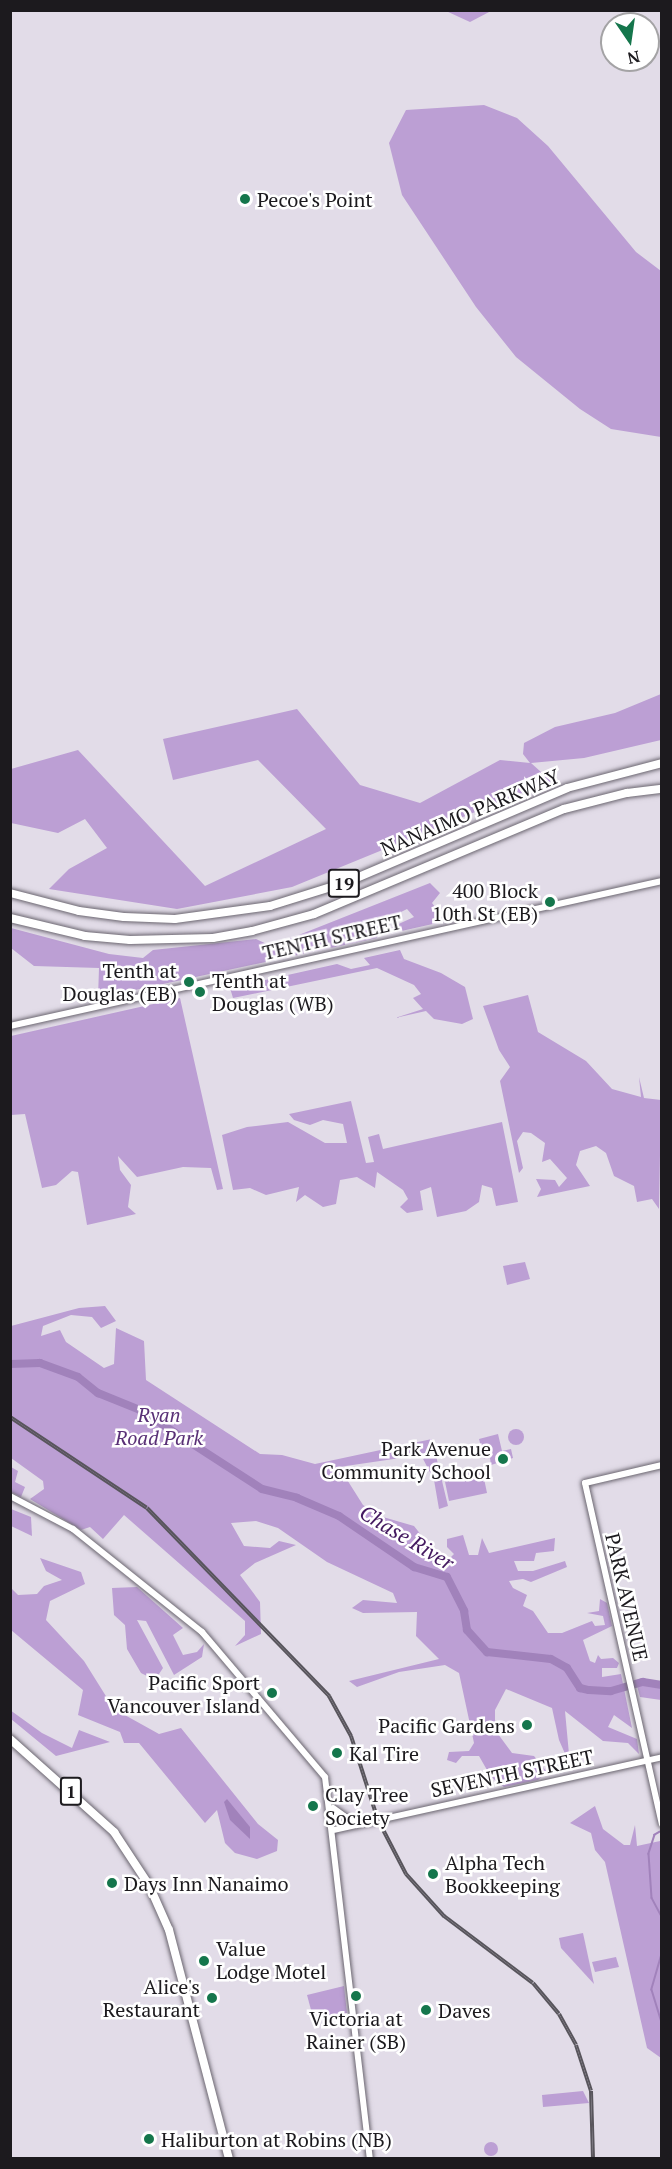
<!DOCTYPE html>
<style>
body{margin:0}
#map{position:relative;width:672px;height:2169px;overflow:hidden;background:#e2dce8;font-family:"PT Serif",serif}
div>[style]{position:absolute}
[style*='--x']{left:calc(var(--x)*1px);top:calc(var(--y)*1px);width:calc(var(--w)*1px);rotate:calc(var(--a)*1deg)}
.green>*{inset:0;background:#bc9fd4}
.round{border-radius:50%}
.water>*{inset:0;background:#a182bb}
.stream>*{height:1.5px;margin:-0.75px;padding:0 0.75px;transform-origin:0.75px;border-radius:0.75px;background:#a182bb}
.river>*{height:8px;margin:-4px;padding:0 4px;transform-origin:4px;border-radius:4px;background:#a182bb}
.roads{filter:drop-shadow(0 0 2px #6b6670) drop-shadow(0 0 2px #6b6670)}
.tertiary>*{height:6px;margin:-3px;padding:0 3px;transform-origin:3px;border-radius:3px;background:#fff}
.trunk>*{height:8px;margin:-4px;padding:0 4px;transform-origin:4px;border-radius:4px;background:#fff}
.motorway>*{height:8px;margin:-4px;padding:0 4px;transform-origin:4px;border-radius:4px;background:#fff}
.rail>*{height:4px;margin-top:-2px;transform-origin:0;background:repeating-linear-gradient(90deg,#fff 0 4.5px,#58555c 0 9px);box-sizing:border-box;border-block:2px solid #58555c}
.dots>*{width:16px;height:16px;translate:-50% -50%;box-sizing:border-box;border:3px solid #fff;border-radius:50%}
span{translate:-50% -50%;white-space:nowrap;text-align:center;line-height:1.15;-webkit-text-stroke:5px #fff;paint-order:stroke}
.shield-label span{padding:2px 4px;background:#fff;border:2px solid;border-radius:4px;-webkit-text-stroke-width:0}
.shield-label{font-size:18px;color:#1c1a1e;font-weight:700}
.poi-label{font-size:20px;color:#1c1a1e}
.left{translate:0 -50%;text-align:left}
.right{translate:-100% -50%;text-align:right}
.street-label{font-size:20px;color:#1c1a1e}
.park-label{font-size:20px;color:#593076;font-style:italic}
.water-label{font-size:21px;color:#441a60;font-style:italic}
.frame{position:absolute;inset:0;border:12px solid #1c1a1e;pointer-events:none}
.north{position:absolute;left:600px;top:12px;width:60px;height:60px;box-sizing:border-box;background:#fff;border:2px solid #a4a3a5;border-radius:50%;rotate:167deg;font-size:16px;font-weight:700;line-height:24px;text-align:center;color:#1c1a1e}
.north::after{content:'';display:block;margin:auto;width:21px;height:27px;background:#15764c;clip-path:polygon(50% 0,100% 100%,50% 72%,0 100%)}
</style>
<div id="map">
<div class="green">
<div style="clip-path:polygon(446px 11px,491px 11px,470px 22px)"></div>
<div style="clip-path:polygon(484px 105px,517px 118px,548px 146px,636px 252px,661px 271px,661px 437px,611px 429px,580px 409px,516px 357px,476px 307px,402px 195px,389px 143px,406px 110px)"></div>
<div style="clip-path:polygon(661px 694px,661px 740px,584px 758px,531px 763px,551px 781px,292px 887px,177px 909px,49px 889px,69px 869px,107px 848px,85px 819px,58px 833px,11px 823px,11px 769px,78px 750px,205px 886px,326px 829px,258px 760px,173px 780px,163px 739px,297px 709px,360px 785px,420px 803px,500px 760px,530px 763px,523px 754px,524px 743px,555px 727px,615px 713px)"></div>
<div style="clip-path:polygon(430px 883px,440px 893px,432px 903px,446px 921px,388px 934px,392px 927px,414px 917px,407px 909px,381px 922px,377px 938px,98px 998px,99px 968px,34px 966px,11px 948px,11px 928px,109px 954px,143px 958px,153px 950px,256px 939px,271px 946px)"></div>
<div style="clip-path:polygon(400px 950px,404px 959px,441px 973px,465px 987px,473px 1019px,462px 1024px,434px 1019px,426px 1011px,395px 1018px,423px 1009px,413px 998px,421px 994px,414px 985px,377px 968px,233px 998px,230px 988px,337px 964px,351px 969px,370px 965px,364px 958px)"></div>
<div style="clip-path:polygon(528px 995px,538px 1032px,586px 1061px,612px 1089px,641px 1097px,639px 1077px,644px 1098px,661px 1100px,659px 1209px,652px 1199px,637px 1202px,634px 1186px,614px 1176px,606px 1153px,596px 1146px,580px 1151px,576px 1165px,590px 1186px,537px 1197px,541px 1189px,536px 1179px,555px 1180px,559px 1187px,567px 1178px,550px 1159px,542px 1162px,545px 1143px,531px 1133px,523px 1132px,517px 1141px,523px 1168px,519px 1173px,500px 1081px,510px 1067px,499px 1050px,483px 1006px)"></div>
<div style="clip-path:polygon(180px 998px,223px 1189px,217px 1190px,211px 1168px,183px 1167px,137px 1177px,118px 1156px,120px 1170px,131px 1185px,128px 1207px,136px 1214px,87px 1225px,78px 1172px,72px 1171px,56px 1185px,42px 1188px,25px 1114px,11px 1115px,11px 1036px)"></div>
<div style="clip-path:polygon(351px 1101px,366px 1163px,374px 1162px,368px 1137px,379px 1134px,383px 1149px,502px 1122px,518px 1202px,496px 1206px,492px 1188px,482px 1185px,479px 1202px,466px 1211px,437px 1217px,431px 1187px,420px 1191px,423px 1210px,407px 1213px,400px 1207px,408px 1199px,403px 1190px,377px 1172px,375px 1188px,357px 1177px,340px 1180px,336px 1204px,323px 1207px,305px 1195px,296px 1202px,299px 1187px,266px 1195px,250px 1188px,233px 1190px,222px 1135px,247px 1127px,288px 1122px,325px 1143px,347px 1143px,343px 1124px,323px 1120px,310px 1125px,294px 1120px,289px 1114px)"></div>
<div style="clip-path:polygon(525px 1262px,530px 1279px,507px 1285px,503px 1266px)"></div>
<div style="clip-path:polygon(105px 1306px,116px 1321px,101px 1328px,92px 1317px,71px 1315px,43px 1326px,41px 1336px,60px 1330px,66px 1342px,104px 1368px,114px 1364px,116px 1328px,144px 1341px,146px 1380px,260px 1454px,282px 1455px,315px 1464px,432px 1439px,448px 1506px,439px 1509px,434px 1480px,421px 1455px,339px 1467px,363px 1505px,383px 1517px,414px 1526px,437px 1555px,450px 1558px,454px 1554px,447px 1547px,447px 1539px,463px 1535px,469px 1555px,478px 1555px,482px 1538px,489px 1553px,555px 1538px,554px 1551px,536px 1553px,534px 1561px,514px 1561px,518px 1571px,533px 1571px,565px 1561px,567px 1567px,531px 1582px,523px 1579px,509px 1581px,513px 1588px,527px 1595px,523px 1606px,533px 1611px,548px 1633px,562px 1633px,592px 1621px,595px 1626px,605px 1625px,603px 1616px,587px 1613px,599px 1611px,600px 1599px,607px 1603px,612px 1626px,583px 1640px,590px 1661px,595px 1663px,598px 1655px,601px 1659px,613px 1658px,619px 1663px,617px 1668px,602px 1668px,602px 1677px,621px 1674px,632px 1728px,614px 1715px,608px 1727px,637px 1739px,639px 1754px,628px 1743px,603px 1741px,565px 1711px,570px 1765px,559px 1740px,552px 1708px,506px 1689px,495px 1710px,495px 1730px,512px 1753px,534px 1756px,547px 1772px,538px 1780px,504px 1787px,491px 1777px,479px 1756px,462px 1756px,456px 1763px,447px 1760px,449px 1752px,469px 1751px,474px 1743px,459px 1673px,445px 1665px,399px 1672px,357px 1687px,349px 1681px,439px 1659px,416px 1636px,417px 1612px,363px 1613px,352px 1608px,363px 1600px,397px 1603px,393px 1593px,327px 1562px,278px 1528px,256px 1521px,231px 1523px,244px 1546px,270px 1548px,279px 1541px,296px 1545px,255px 1563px,240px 1575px,260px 1602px,261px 1634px,235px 1646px,245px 1635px,245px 1621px,124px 1515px,103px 1539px,90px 1527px,81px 1530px,30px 1499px,44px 1489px,43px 1481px,11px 1458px,11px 1326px,79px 1308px)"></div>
<div class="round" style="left:508px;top:1429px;width:16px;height:16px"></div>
<div style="clip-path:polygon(498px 1434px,502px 1451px,511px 1449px,513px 1458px,491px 1465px,490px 1458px,484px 1459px,479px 1439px)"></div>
<div style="clip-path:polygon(11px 1467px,18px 1471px,15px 1482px,25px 1487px,21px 1497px,11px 1492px)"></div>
<div style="clip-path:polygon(482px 1469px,487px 1493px,449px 1501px,444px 1477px)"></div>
<div style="clip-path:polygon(11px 1509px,31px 1517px,32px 1536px,11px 1526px)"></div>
<div style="clip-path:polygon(40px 1558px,81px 1572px,85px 1584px,50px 1601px,46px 1620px,84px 1661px,114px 1709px,159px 1734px,181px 1728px,258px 1824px,278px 1840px,277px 1851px,257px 1859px,235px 1853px,225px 1843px,217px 1810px,205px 1823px,139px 1743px,124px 1743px,120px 1732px,78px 1715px,83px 1690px,11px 1630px,10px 1587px,18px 1595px,37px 1594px,44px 1586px,62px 1580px,46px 1571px)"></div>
<div style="clip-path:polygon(137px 1587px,183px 1628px,173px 1635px,183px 1655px,197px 1652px,204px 1644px,202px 1657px,174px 1675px,146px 1621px,137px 1620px,163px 1668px,155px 1680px,141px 1673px,127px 1649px,125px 1625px,114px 1615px,112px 1588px)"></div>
<div style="clip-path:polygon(661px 1681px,661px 1700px,640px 1697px,637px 1686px)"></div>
<div style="clip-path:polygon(10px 1710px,42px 1733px,72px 1748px,79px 1730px,110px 1742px,56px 1756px,11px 1719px)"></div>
<div style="clip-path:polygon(595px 1806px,603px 1829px,624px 1845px,630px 1845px,635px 1825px,637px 1846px,660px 1841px,661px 2058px,647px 2048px,605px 1862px,595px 1850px,591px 1833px,570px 1823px)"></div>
<div style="clip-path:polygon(583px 1933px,594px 1984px,561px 1948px,559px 1938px)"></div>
<div style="clip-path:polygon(616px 1957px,619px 1967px,595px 1972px,592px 1962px)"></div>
<div style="clip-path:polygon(344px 1986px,347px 2013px,314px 2021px,307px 1995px)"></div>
<div style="clip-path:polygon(583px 2091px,589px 2103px,543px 2107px,542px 2095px)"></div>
<div class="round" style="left:484px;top:2142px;width:14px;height:14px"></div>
</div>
<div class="water">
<div style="clip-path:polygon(227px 1799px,250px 1827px,250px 1839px,230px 1820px,224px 1802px)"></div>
</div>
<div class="stream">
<div style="--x:660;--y:1832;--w:6;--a:149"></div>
<div style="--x:655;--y:1835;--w:20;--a:108"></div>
<div style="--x:649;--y:1854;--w:44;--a:86.1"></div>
<div style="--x:652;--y:1898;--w:21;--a:62"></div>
<div style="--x:662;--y:1954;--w:37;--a:106"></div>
<div style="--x:652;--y:1990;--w:34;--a:73"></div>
</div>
<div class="river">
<div style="--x:10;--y:1364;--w:30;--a:-2"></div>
<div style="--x:40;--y:1363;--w:40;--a:20.2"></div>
<div style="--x:78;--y:1377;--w:26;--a:39"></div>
<div style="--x:98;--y:1393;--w:45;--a:22"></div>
<div style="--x:140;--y:1410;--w:145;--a:32.9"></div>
<div style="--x:262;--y:1489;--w:36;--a:14"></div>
<div style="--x:297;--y:1498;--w:46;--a:23.2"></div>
<div style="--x:339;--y:1516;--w:91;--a:34.2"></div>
<div style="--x:414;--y:1567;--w:34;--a:17"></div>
<div style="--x:447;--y:1577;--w:38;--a:63"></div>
<div style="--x:464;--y:1611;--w:19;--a:81"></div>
<div style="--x:467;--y:1630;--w:30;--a:48"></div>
<div style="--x:487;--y:1652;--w:64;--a:6.2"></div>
<div style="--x:551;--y:1659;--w:18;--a:29"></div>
<div style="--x:567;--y:1668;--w:24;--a:57"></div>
<div style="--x:580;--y:1688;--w:9;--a:13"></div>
<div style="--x:589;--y:1690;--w:22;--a:3"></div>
<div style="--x:611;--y:1691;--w:33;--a:-16"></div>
<div style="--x:643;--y:1682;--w:19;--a:9"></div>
</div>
<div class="roads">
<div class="tertiary">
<div style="--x:10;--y:1026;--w:668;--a:-12.54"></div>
<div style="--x:662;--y:1465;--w:79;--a:166.8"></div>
<div style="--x:585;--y:1483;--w:350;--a:77.3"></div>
<div style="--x:10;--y:1496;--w:71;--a:27.6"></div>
<div style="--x:73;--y:1529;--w:165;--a:38.6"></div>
<div style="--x:202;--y:1632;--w:190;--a:49.7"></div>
<div style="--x:325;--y:1777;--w:384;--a:83.3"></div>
<div style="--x:333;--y:1808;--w:29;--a:36"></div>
<div style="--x:334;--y:1830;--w:336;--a:-12.5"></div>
</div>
<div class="trunk">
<div style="--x:10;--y:1739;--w:140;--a:41.8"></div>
<div style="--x:114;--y:1832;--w:64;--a:56.6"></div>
<div style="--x:149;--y:1885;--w:49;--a:66"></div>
<div style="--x:169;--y:1930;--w:236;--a:75.3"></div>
</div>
<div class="motorway">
<div style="--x:10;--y:893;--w:71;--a:14.6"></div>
<div style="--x:79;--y:911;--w:45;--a:7.6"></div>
<div style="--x:124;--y:917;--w:51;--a:2.2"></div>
<div style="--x:175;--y:919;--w:96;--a:-7.8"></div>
<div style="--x:270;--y:906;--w:81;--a:-17.3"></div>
<div style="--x:347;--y:882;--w:239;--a:-23.1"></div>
<div style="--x:567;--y:788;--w:98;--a:-14.7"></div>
<div style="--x:10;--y:918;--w:77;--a:13.5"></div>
<div style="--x:85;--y:936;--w:45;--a:5.1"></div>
<div style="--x:130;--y:940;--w:83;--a:-1.4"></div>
<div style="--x:213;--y:938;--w:40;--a:-10"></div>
<div style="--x:252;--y:931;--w:64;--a:-15.3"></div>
<div style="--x:314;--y:914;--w:271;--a:-22.8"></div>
<div style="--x:564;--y:809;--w:65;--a:-14.3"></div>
<div style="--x:627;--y:793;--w:35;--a:-7"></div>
</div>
</div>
<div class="rail">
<div style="--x:10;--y:1417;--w:164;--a:33.6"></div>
<div style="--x:147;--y:1508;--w:262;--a:45.9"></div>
<div style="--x:329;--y:1696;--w:46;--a:61.2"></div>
<div style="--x:351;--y:1736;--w:88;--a:72.2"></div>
<div style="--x:378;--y:1820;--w:61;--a:62.6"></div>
<div style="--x:406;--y:1874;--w:57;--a:47.9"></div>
<div style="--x:444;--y:1916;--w:111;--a:37"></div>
<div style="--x:533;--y:1983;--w:40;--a:50"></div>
<div style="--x:559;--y:2014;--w:35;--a:61"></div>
<div style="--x:576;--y:2045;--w:48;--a:71.9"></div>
<div style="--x:591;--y:2091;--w:67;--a:88.3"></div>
</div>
<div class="dots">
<div style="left:245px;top:199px;background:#15764c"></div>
<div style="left:550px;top:902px;background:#15764c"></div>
<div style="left:189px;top:982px;background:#15764c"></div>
<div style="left:200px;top:992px;background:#15764c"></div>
<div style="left:503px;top:1459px;background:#15764c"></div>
<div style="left:272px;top:1693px;background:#15764c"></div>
<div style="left:527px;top:1725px;background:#15764c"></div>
<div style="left:337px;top:1753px;background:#15764c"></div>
<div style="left:313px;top:1806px;background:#15764c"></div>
<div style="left:433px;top:1874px;background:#15764c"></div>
<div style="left:112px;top:1883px;background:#15764c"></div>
<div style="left:204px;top:1961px;background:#15764c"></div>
<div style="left:356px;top:1996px;background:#15764c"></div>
<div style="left:212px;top:1998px;background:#15764c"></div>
<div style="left:426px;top:2010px;background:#15764c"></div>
<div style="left:149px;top:2139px;background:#15764c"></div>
</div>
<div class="shield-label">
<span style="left:344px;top:883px">19</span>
<span style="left:71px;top:1791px">1</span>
</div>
<div class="poi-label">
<span class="left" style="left:257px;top:199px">Pecoe's Point</span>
<span class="right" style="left:538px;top:902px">400 Block<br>10th St (EB)</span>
<span class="right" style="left:177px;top:982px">Tenth at<br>Douglas (EB)</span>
<span class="left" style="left:212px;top:992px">Tenth at<br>Douglas (WB)</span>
<span class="right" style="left:491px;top:1460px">Park Avenue<br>Community School</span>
<span class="right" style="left:260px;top:1694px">Pacific Sport<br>Vancouver Island</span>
<span class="right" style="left:515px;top:1725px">Pacific Gardens</span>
<span class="left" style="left:349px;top:1753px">Kal Tire</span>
<span class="left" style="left:325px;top:1806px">Clay Tree<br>Society</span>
<span class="left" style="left:445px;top:1874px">Alpha Tech<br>Bookkeeping</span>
<span class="left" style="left:124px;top:1883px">Days Inn Nanaimo</span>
<span class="left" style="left:216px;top:1960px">Value<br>Lodge Motel</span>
<span class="right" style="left:200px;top:1998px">Alice's<br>Restaurant</span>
<span class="left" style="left:438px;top:2010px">Daves</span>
<span style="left:356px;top:2030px">Victoria at<br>Rainer (SB)</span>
<span class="left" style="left:161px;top:2139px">Haliburton at Robins (NB)</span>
</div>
<div class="street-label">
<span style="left:470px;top:812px;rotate:-23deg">NANAIMO PARKWAY</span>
<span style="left:332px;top:937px;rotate:-13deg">TENTH STREET</span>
<span style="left:627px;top:1597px;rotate:77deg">PARK AVENUE</span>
<span style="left:512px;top:1773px;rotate:-12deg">SEVENTH STREET</span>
</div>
<div class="park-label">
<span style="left:159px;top:1426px">Ryan<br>Road Park</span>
</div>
<div class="water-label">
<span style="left:407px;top:1537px;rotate:31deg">Chase River</span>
</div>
<div class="frame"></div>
<div class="north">N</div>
</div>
